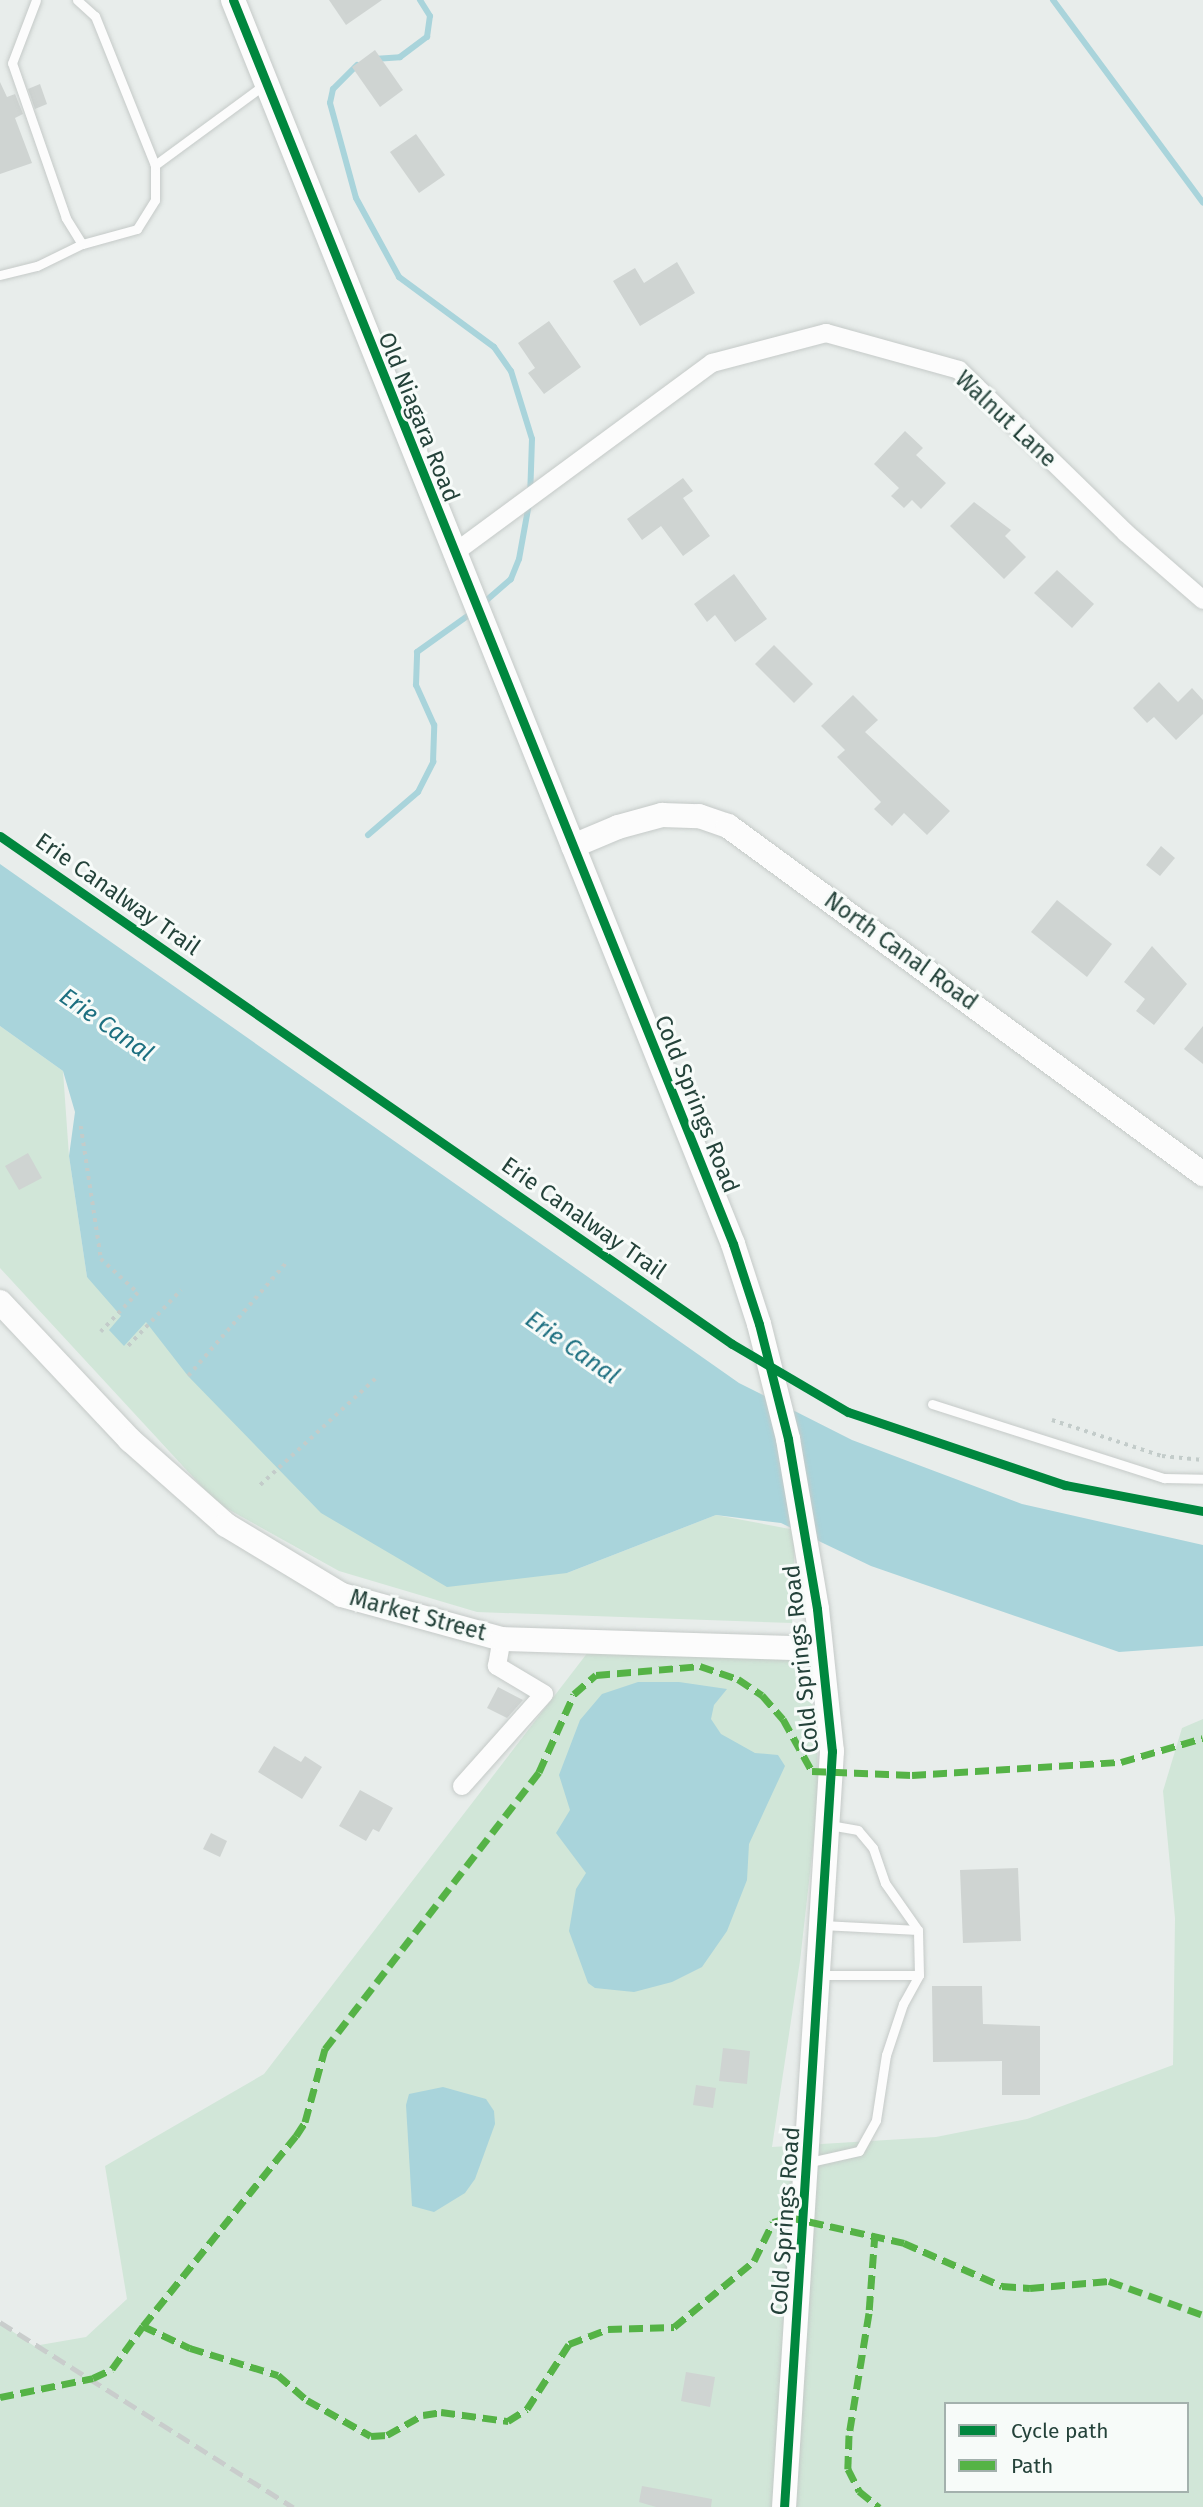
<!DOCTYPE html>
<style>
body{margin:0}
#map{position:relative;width:1203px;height:2507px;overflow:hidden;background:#e8edeb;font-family:"Fira Sans",sans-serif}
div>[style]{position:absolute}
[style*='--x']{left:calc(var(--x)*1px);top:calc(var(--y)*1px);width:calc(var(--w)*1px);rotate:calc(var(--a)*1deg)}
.green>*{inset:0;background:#d1e6d8}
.water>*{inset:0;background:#a9d4db}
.stream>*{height:6px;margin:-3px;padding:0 3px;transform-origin:3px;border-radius:3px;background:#a9d4db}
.building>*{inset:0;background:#cfd4d2}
.path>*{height:3.5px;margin-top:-1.75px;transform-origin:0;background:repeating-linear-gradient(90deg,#c3ccca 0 3.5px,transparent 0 8.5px)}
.roads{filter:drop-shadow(0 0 2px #c5cac8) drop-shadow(0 0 2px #c5cac8)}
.lane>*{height:9px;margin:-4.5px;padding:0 4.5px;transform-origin:4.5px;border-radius:4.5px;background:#fcfcfc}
.street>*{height:18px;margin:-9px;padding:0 9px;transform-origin:9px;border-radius:9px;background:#fcfcfc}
.secondary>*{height:24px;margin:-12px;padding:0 12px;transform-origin:12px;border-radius:12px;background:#fcfcfc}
.rail>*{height:5px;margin-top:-2.5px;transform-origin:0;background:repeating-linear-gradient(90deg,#c9cdcc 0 14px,transparent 0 21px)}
.quiet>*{height:7px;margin-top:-3.5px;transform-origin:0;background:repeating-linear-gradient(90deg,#55b346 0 14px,transparent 0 21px)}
.cycleway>*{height:9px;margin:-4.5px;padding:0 4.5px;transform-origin:4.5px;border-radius:4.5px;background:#00873e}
span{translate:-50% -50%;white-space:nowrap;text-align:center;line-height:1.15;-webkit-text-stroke:6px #f7fbf9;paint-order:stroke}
.street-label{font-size:23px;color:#24423a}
.water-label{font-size:24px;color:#1c6f80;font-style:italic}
.legend{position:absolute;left:944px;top:2402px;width:245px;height:91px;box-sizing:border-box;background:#f7fbf9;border:2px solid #a3b1ad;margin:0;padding:9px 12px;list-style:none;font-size:21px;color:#24423a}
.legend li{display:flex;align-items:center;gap:14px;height:35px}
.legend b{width:35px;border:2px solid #a3b1ad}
</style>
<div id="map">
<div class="green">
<div style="clip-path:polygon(0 1026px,63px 1071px,69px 1156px,87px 1277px,567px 1573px,716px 1515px,795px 1530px,792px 1623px,477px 1612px,339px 1571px,217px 1503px,0 1268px)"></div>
<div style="clip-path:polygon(evenodd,595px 1643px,804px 1661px,817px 1727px,818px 1802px,800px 1961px,772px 2147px,936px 2137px,1027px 2119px,1173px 2065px,1175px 1918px,1163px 1791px,1182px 1728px,1203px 1719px,1203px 2507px,0 2507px,0 2323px,34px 2346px,86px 2337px,127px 2299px,105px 2166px,264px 2074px,595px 1643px,946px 2404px,1187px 2404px,1187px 2491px,946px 2491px,946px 2404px)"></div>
</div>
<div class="water">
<div style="clip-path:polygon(0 864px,739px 1383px,852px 1440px,1022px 1504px,1203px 1545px,1203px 1646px,1119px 1652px,871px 1566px,781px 1523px,716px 1515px,567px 1573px,447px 1587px,321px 1513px,188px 1376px,146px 1322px,124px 1346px,109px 1330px,121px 1316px,87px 1277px,69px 1156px,75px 1112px,63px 1071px,0 1026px)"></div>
<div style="clip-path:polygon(638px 1682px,679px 1682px,727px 1689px,714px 1705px,711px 1719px,721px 1734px,755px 1753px,778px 1755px,785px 1766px,749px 1844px,747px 1880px,727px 1931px,702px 1967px,672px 1982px,634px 1992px,595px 1988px,588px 1983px,569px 1931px,576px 1889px,586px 1873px,556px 1833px,570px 1810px,559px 1775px,580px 1720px,602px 1694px)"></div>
<div style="clip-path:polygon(443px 2087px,486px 2099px,494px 2111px,495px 2124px,475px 2179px,465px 2193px,434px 2212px,412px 2206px,406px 2105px,409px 2094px)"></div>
</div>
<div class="stream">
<div style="--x:1053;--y:0;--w:252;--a:53.5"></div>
<div style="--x:374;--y:59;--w:26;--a:-4"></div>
<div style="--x:400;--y:57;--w:34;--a:-37"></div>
<div style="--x:427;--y:37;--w:21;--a:-82"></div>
<div style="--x:430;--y:16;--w:19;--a:-122"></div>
<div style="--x:357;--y:65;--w:34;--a:135"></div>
<div style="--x:333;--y:89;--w:14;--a:102"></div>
<div style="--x:330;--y:103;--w:98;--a:74.7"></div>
<div style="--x:356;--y:198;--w:90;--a:61.4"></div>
<div style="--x:399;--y:277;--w:118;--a:36.4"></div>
<div style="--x:494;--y:347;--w:29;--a:55"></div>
<div style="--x:511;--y:371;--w:71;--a:72.8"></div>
<div style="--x:532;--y:439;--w:59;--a:91.9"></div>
<div style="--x:530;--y:498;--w:62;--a:100.2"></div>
<div style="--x:519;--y:559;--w:22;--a:112"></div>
<div style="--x:511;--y:579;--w:40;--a:139"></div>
<div style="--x:368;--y:835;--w:66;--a:-40.7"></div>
<div style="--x:418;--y:792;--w:34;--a:-63"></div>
<div style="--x:433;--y:762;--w:37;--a:-88"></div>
<div style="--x:434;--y:725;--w:44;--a:-114.2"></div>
<div style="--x:416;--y:685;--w:33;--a:-88"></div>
<div style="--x:417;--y:652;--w:69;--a:-35.5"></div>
</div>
<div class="building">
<div style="clip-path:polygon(329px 0,382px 0,346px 25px)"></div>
<div style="clip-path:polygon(375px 50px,403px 90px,380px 107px,352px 67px)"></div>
<div style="clip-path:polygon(0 82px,7px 97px,15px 94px,23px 114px,15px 118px,32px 163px,0 174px)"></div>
<div style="clip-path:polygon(40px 84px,47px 104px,35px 109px,28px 89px)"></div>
<div style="clip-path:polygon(416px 134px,445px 175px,419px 193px,390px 152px)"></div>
<div style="clip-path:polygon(677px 262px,695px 293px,640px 326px,613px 281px,635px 268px,644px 283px)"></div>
<div style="clip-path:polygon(549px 321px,581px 367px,544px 394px,528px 373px,535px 368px,518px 343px)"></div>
<div style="clip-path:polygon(905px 431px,923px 448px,916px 455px,946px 483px,921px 509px,912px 500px,904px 508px,891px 496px,899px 488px,874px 464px)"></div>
<div style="clip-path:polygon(683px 478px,693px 491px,683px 498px,710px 536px,683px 556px,661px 526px,642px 540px,627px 519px)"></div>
<div style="clip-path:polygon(974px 502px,1011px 530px,1005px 536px,1026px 557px,1004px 579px,950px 526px)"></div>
<div style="clip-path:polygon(1057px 570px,1094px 604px,1072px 628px,1034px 593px)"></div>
<div style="clip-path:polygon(734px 574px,767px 619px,735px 642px,715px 615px,707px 622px,694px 604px)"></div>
<div style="clip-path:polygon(774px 645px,813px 684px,794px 703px,755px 664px)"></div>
<div style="clip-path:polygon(1159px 682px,1178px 702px,1192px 688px,1203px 700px,1203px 714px,1176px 740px,1154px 717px,1147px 723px,1133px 708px)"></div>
<div style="clip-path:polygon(853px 695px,878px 720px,865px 732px,950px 811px,927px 835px,904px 813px,892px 826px,874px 809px,881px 802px,837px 757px,845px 750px,821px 726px)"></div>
<div style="clip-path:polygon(1161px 846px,1175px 858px,1160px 876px,1146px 865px)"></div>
<div style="clip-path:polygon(1057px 900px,1112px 944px,1087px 977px,1031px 932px)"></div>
<div style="clip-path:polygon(1152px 946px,1187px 984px,1154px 1025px,1136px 1011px,1145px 999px,1124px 982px)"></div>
<div style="clip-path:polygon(1203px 1026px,1203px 1064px,1184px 1049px)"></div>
<div style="clip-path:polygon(28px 1153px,42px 1178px,19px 1190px,5px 1166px)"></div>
<div style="clip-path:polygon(498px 1687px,523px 1700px,507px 1718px,487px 1708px)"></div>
<div style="clip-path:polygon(274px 1746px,301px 1762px,305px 1756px,322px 1767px,302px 1799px,258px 1772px)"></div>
<div style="clip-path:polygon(360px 1790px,393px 1808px,379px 1832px,373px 1829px,366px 1841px,339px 1826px)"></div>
<div style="clip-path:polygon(211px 1833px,227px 1841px,220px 1857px,203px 1849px)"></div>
<div style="clip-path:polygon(1018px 1868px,1021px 1941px,963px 1943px,960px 1870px)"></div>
<div style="clip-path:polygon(932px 1986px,982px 1986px,983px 2024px,1040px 2026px,1040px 2095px,1002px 2095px,1002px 2061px,933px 2062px)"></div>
<div style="clip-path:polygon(723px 2048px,750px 2051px,747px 2084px,719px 2081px)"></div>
<div style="clip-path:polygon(696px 2085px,716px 2088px,713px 2108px,693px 2105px)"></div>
<div style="clip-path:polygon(686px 2372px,715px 2377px,710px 2407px,681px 2401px)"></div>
<div style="clip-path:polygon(642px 2486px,712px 2499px,711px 2507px,656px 2507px,639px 2502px)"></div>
</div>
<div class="path">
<div style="--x:81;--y:1126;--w:134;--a:81.4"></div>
<div style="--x:101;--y:1259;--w:50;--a:42.6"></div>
<div style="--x:138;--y:1293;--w:54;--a:133.5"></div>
<div style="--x:128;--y:1346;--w:77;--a:-46.6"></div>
<div style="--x:188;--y:1376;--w:150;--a:-49.1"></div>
<div style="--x:1052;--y:1420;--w:116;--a:18.1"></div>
<div style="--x:1162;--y:1456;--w:41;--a:5.6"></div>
<div style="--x:260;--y:1485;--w:159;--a:-42.7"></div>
</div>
<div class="roads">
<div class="lane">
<div style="--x:77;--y:0;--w:24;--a:42"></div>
<div style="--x:95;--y:16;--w:161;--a:68.1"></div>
<div style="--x:155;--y:165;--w:35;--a:90"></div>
<div style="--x:155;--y:200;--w:34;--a:122"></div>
<div style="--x:137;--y:229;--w:57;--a:164.7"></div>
<div style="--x:155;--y:165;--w:135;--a:-36.3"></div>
<div style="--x:0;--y:275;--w:38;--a:-14"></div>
<div style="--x:37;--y:266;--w:50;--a:-26.1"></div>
<div style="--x:82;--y:244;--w:31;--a:-122"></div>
<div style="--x:66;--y:218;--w:164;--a:-109.2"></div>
<div style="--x:12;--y:63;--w:67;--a:-69.1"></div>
<div style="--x:932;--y:1404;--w:244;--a:17.7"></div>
<div style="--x:1164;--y:1478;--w:39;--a:1"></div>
<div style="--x:822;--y:1925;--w:96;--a:3"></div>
<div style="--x:821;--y:1975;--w:98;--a:0"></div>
<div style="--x:810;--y:2162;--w:50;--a:-12.7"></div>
<div style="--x:859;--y:2151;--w:35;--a:-61"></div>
<div style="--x:876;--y:2120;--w:66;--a:-81.3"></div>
<div style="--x:886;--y:2055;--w:54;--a:-71.6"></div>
<div style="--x:903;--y:2004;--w:33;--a:-61"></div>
<div style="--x:919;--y:1975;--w:45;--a:-91.3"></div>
<div style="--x:918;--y:1930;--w:57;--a:-125.1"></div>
<div style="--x:885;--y:1883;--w:37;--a:-109"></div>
<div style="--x:873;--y:1848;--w:23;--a:-130"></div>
<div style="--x:858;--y:1830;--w:29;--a:-170"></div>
</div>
<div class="street">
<div style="--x:453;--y:554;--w:322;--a:-36.4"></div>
<div style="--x:712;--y:363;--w:118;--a:-14.7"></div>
<div style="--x:826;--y:333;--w:138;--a:15.5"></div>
<div style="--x:959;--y:370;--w:233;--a:44.3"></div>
<div style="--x:1126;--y:533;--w:102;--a:41"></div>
<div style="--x:462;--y:1786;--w:123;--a:-48.3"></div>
<div style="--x:544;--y:1694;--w:55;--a:-149.2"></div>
<div style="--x:497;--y:1666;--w:27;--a:-80"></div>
</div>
<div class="secondary">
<div style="--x:233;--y:0;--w:1341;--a:68.1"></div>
<div style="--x:733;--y:1244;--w:84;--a:72"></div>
<div style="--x:759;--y:1324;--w:119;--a:75.8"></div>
<div style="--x:788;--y:1439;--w:172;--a:80.3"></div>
<div style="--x:817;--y:1609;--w:143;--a:84"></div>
<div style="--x:832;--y:1751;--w:758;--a:93.63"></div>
<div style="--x:573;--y:846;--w:49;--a:-22.9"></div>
<div style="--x:618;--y:827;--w:46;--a:-15.3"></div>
<div style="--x:662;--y:815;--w:37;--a:2"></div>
<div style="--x:699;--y:816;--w:31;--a:19"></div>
<div style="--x:728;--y:826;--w:589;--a:36.23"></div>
<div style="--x:0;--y:1302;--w:190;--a:46.7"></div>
<div style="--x:130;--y:1440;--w:128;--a:41.5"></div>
<div style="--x:226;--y:1525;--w:135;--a:31.1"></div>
<div style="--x:342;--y:1595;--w:166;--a:15.4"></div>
<div style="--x:502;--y:1639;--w:318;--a:1.8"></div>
</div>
</div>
<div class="rail">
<div style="--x:0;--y:2322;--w:347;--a:32.3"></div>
</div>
<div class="quiet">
<div style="--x:875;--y:2233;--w:80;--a:94.3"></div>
<div style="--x:869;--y:2313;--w:124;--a:99.3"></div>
<div style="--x:849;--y:2435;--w:34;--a:92"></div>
<div style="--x:848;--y:2469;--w:25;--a:63"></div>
<div style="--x:859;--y:2491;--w:26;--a:39"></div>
<div style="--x:143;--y:2326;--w:244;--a:-51.2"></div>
<div style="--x:296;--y:2136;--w:17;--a:-57"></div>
<div style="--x:305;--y:2122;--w:76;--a:-74.7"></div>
<div style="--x:325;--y:2049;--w:350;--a:-52.3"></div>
<div style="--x:539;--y:1772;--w:85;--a:-65.8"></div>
<div style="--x:574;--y:1694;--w:29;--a:-41"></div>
<div style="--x:596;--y:1675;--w:104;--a:-4.9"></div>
<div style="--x:700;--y:1666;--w:40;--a:18.9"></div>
<div style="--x:738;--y:1679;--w:29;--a:34"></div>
<div style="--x:762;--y:1695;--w:32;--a:49"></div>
<div style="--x:783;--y:1719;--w:60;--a:60.9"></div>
<div style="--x:812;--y:1771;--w:100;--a:2.3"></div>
<div style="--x:912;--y:1775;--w:209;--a:-3.6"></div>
<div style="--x:1121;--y:1762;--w:85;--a:-16.3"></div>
<div style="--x:0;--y:2397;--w:95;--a:-11.5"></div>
<div style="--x:93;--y:2378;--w:21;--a:-25"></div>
<div style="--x:112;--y:2369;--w:53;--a:-54.2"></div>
<div style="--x:143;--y:2326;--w:52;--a:25.1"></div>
<div style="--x:190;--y:2348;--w:92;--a:17.1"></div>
<div style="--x:278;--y:2375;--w:38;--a:41"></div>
<div style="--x:307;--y:2400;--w:73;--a:29.4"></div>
<div style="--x:371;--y:2436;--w:16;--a:-4"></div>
<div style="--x:387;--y:2435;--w:41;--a:-29.1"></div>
<div style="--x:423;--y:2415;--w:18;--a:-9"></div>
<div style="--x:441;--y:2412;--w:68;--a:7.7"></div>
<div style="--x:508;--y:2421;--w:22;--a:-32"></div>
<div style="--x:527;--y:2409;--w:77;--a:-57.1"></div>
<div style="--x:569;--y:2344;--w:42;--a:-21"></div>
<div style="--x:608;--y:2329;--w:66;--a:-1.7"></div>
<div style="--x:674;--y:2327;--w:104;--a:-39.5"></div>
<div style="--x:754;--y:2261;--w:43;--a:-64"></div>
<div style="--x:773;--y:2222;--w:17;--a:-17"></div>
<div style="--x:789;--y:2217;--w:118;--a:12.7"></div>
<div style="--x:904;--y:2243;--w:107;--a:23.7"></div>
<div style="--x:1002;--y:2286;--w:28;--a:4"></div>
<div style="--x:1030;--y:2288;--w:79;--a:-5.1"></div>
<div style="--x:1109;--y:2281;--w:100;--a:19.9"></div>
</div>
<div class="cycleway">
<div style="--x:233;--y:0;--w:1341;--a:68.1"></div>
<div style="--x:733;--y:1244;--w:84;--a:72"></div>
<div style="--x:759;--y:1324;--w:119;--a:75.8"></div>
<div style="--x:788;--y:1439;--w:172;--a:80.3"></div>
<div style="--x:817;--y:1609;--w:143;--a:84"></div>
<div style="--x:832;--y:1751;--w:758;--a:93.63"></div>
<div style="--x:0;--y:836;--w:891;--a:34.76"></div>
<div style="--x:732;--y:1344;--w:134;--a:30.4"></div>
<div style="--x:848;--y:1412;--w:229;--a:18.6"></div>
<div style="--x:1065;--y:1485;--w:140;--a:10.7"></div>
</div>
<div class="street-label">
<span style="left:419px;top:417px;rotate:68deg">Old Niagara Road</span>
<span style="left:1006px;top:419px;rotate:43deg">Walnut Lane</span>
<span style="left:118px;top:894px;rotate:35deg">Erie Canalway Trail</span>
<span style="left:901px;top:951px;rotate:36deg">North Canal Road</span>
<span style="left:697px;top:1104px;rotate:68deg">Cold Springs Road</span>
<span style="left:584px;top:1218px;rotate:35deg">Erie Canalway Trail</span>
<span style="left:418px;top:1615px;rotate:15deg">Market Street</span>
<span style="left:801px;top:1659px;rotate:-96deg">Cold Springs Road</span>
<span style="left:785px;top:2221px;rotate:-86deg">Cold Springs Road</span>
</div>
<div class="water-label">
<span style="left:106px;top:1025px;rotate:35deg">Erie Canal</span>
<span style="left:572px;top:1348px;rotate:35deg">Erie Canal</span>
</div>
<ul class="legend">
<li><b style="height:9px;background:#00873e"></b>Cycle path</li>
<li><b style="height:9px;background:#55b346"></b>Path</li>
</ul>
</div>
